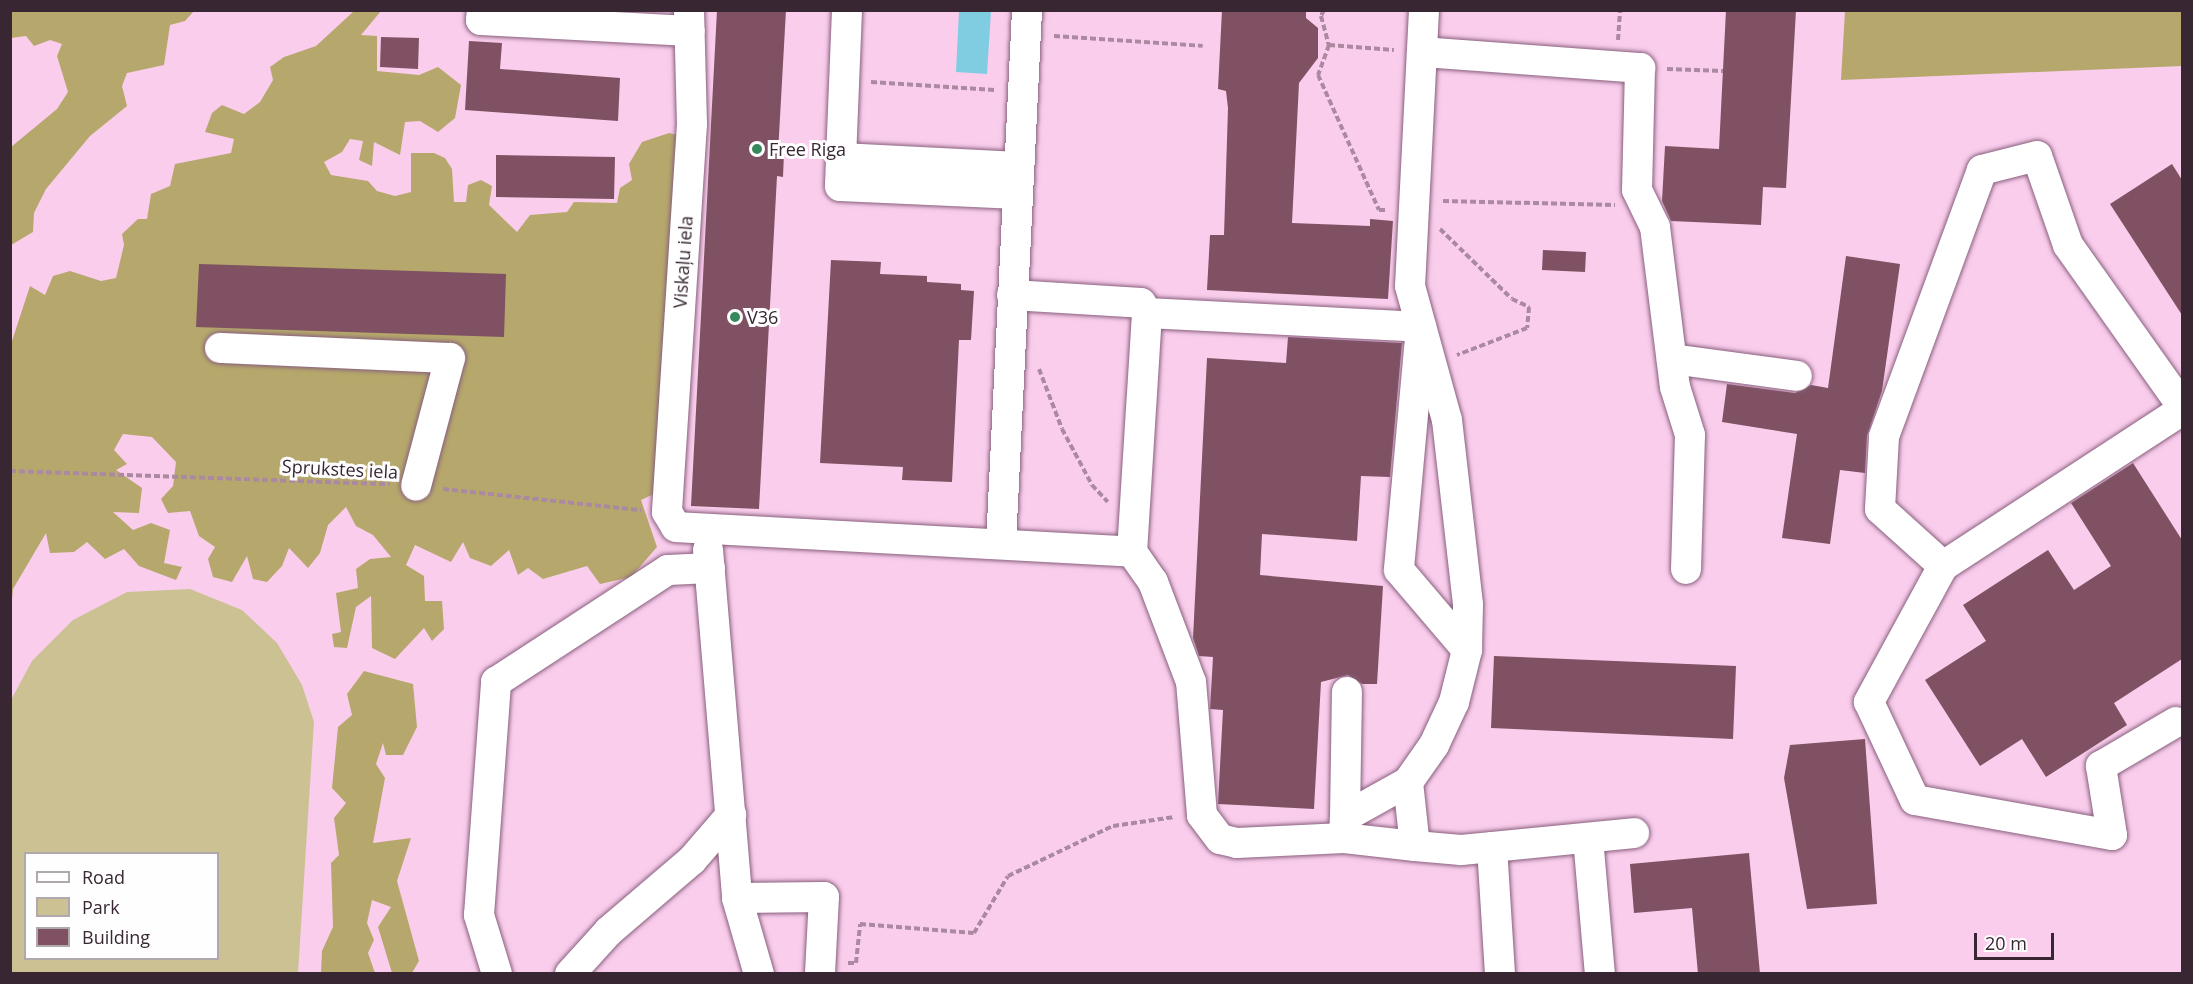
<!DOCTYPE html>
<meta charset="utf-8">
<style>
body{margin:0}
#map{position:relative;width:2193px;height:984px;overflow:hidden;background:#facded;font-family:"Open Sans",sans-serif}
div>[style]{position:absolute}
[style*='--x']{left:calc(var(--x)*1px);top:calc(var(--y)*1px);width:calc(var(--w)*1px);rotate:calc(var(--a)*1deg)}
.green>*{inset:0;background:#cbc193}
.forest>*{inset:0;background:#b6a86c}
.water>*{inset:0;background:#80cde1}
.building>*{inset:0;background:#7f5162}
.path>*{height:4px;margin-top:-2px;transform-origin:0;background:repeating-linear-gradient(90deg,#aa89a1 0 6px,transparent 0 9px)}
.roads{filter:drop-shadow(0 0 2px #88607d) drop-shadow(0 0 2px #88607d)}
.minor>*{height:30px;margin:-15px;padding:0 15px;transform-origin:15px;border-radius:15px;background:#fff}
.dots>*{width:16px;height:16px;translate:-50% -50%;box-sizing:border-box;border:3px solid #fefefe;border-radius:50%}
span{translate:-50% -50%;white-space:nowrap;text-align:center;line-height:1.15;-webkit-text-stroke:6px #fefefe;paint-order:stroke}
.poi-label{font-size:18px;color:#382733}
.left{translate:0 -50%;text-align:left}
.street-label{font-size:18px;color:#382733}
.frame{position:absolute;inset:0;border:12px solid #382733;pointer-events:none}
.legend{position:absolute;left:24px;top:852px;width:195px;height:108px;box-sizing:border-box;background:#fefefe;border:2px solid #afa8ad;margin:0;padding:8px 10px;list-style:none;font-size:18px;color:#382733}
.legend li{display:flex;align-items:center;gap:12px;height:30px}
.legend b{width:30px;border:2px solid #afa8ad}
.scale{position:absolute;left:1974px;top:933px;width:80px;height:27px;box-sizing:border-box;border:3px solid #382733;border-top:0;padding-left:8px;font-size:18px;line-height:21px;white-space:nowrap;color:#382733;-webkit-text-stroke:4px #fefefe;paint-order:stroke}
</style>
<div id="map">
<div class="green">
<div style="clip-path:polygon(evenodd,190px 589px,242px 610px,277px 643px,302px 685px,314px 722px,298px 973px,11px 973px,11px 700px,32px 661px,73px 620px,127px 592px,190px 589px,26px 854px,218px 854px,218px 958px,26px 958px,26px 854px)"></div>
</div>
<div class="forest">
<div style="clip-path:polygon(11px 10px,194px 11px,185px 21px,170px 25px,164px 65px,127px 73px,122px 86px,127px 106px,90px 136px,46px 189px,34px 213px,33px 232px,11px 245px,11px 147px,57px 109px,68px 92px,57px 56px,62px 44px,50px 40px,34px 46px,26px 36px,11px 38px)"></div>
<div style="clip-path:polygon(354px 11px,381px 11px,361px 35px,377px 36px,377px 71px,419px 75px,438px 67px,461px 85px,455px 118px,438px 132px,420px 121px,405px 122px,400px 155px,374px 142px,372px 166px,359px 160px,363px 141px,350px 139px,342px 152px,324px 162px,331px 175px,368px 181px,377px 191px,395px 196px,411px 192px,411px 153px,434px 153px,445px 158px,452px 169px,454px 202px,466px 202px,468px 185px,481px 180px,492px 186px,489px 205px,517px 232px,530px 215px,567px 212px,574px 202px,617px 203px,620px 188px,632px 180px,629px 164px,642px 142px,669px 133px,687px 137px,656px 493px,641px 500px,657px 547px,631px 577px,600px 584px,587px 566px,543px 579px,528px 568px,518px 575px,509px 550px,491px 566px,470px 558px,463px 542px,451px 562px,415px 545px,406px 565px,424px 576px,425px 601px,442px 601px,444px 629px,432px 641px,424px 628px,395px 659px,372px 648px,371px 596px,356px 607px,347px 648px,334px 647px,332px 634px,341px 632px,336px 593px,358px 588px,356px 569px,370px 559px,391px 557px,373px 535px,356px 526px,346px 507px,328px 525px,320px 553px,308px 568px,289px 548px,282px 566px,267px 582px,253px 579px,247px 556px,232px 582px,213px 577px,208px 559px,215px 547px,199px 536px,190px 511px,168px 513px,161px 499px,173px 486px,176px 462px,152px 437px,123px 434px,114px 450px,127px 464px,116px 470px,142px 488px,139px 513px,113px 512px,133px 530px,151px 523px,170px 530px,164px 563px,182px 567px,176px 580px,139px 566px,124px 549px,105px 559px,87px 542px,74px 552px,50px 553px,46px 533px,13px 589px,11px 609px,11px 344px,30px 286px,45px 295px,53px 276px,70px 271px,101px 281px,116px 278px,124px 245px,122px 234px,138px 219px,147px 219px,151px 194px,170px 186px,175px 164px,231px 153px,234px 139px,205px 132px,212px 113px,222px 105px,244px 114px,260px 102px,273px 80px,270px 67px,284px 57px,316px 46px)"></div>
<div style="clip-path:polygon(1845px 11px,2182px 11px,2182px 66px,1841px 80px)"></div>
<div style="clip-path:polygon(364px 671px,413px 684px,417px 727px,403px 755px,386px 755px,383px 743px,376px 764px,385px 778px,373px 843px,411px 838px,397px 881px,419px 961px,412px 973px,392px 973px,378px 927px,391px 907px,372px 900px,367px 923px,374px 940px,368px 953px,375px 973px,321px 973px,322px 951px,333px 927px,331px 863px,339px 855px,334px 818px,346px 803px,332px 788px,338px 727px,352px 715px,347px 694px)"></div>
</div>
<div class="water">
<div style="clip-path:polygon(959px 11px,991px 11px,987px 74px,956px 72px)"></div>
</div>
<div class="building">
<div style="clip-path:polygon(717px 10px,786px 10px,778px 153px,784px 153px,783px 177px,777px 176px,759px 509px,691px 506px)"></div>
<div style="clip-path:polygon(1222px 10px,1306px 10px,1306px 18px,1318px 28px,1318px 58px,1299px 83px,1292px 223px,1370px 226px,1370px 219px,1393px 221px,1388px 299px,1207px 290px,1210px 235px,1224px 235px,1228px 108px,1226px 91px,1218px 89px)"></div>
<div style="clip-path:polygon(1726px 10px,1796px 10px,1786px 188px,1763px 187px,1761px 225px,1671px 221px,1662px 201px,1665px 146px,1719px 149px)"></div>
<div style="clip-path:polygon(381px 37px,419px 38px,418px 69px,380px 67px)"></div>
<div style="clip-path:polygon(469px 41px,502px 43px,500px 69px,620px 78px,618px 121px,465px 110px)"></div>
<div style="clip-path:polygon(496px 155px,615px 157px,614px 199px,496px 197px)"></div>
<div style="clip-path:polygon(2172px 164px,2182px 180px,2182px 315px,2110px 204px)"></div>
<div style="clip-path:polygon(1543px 250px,1586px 252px,1585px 272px,1542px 270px)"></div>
<div style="clip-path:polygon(1846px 256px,1900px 264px,1882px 391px,1867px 436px,1865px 473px,1840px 470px,1830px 544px,1782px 538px,1797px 434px,1722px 422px,1727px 384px,1795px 393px,1811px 385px,1828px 388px)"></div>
<div style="clip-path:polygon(831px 260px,881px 262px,880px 274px,927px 276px,927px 282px,961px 284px,961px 290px,974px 291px,971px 340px,959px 340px,952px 482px,902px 480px,903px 467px,820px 463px)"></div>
<div style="clip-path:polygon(199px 264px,506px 274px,504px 337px,196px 327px)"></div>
<div style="clip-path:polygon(1288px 337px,1402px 343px,1390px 477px,1361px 476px,1357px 541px,1262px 534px,1260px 575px,1383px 586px,1377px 684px,1362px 684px,1348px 675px,1321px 682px,1314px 809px,1218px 804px,1223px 710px,1210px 709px,1213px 657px,1199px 656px,1193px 638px,1207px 358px,1286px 363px)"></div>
<div style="clip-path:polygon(2133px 463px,2182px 540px,2182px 659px,2114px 703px,2127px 725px,2046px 777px,2022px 739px,1980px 766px,1925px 680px,1986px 641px,1963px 605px,2048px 550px,2074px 590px,2111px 566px,2071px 503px)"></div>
<div style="clip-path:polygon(1494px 656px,1736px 666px,1733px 739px,1491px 728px)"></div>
<div style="clip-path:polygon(1865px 739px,1877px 904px,1807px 909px,1784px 778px,1790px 745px)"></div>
<div style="clip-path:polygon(1749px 853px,1760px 974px,1698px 974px,1692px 908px,1634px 913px,1630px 864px)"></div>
</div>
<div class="path">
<div style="--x:1324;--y:10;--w:7;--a:117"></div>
<div style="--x:1321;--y:16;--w:30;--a:75"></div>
<div style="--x:1329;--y:45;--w:32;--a:110"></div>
<div style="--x:1318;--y:75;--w:148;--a:65.7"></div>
<div style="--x:1379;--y:210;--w:7;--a:0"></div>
<div style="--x:1054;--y:36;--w:149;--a:3.8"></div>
<div style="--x:1618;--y:40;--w:30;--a:-86"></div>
<div style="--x:1329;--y:45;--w:65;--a:4.4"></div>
<div style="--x:1667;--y:69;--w:56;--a:2"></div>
<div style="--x:871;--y:82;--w:124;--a:3.7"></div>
<div style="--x:1443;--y:201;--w:172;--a:1.3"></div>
<div style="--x:1440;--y:229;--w:100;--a:44.2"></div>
<div style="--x:1512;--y:299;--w:19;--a:25"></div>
<div style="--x:1529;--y:307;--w:21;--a:95"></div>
<div style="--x:1527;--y:328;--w:75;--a:158.9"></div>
<div style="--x:1039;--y:369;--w:64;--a:69"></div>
<div style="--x:1062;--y:429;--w:64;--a:61.8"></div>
<div style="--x:1092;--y:485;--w:23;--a:47"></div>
<div style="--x:10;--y:471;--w:380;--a:2"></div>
<div style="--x:443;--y:489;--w:199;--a:6.1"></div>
<div style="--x:848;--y:963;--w:8;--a:0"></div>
<div style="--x:856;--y:963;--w:39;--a:-84"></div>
<div style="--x:860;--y:924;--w:114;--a:4.5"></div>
<div style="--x:974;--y:933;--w:66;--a:-59.2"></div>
<div style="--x:1008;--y:876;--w:116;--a:-25.5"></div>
<div style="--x:1113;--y:826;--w:62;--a:-8.4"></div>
</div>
<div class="roads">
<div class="minor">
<div style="--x:482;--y:10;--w:10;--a:96"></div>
<div style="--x:481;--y:20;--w:209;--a:3"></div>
<div style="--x:689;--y:10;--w:114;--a:88.5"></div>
<div style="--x:692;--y:124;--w:389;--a:93.7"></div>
<div style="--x:667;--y:512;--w:17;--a:59"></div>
<div style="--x:676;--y:527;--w:457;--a:3.1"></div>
<div style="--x:847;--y:10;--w:176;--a:92.3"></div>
<div style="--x:840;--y:186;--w:178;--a:2.6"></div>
<div style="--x:1424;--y:10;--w:276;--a:92.9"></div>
<div style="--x:1410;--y:286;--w:139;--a:74.6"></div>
<div style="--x:1447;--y:420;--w:186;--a:83.5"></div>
<div style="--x:1468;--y:605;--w:45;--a:91.3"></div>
<div style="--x:1467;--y:650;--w:54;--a:104"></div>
<div style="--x:1454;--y:702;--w:47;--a:114.9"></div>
<div style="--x:1434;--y:745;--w:45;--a:125.1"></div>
<div style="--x:1408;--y:782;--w:64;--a:83.8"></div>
<div style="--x:1415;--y:846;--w:46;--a:5"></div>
<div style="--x:1461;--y:850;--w:174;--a:-5.6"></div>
<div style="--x:1422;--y:52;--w:219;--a:4.2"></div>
<div style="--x:1640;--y:68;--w:122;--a:91.4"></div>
<div style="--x:1637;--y:190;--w:41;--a:64.1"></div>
<div style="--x:1655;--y:227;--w:161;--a:82.9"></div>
<div style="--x:1675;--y:387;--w:50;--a:72.6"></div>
<div style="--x:1690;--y:435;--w:134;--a:91.7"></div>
<div style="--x:841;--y:158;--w:178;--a:2.9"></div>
<div style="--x:1012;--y:295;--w:129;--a:3.5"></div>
<div style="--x:1141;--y:303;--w:12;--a:59"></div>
<div style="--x:220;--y:348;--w:230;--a:2.5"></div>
<div style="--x:450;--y:358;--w:132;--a:104.9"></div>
<div style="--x:1672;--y:359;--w:126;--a:7.7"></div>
<div style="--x:2182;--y:406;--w:197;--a:-125.3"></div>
<div style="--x:2068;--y:245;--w:94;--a:-109.2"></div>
<div style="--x:2037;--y:156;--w:57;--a:165.7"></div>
<div style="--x:1982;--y:170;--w:284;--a:110.2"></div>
<div style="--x:1884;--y:437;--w:72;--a:93.2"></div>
<div style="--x:1880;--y:509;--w:85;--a:42.1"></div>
<div style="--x:1943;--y:566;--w:285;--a:-33.1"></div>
<div style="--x:1001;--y:544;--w:535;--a:-87.21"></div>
<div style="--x:708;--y:550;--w:349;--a:85.2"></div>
<div style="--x:737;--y:898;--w:79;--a:73.9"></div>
<div style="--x:1943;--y:566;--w:155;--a:118.6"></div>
<div style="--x:1869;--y:702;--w:108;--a:64.9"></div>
<div style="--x:1915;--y:800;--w:200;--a:10.1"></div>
<div style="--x:2112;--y:835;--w:70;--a:-99.1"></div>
<div style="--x:2101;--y:766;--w:87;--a:-30.4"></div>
<div style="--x:1345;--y:817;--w:125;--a:-89.1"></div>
<div style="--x:1344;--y:835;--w:18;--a:-87"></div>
<div style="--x:1345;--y:817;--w:72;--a:-29.1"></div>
<div style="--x:1588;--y:838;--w:137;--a:85"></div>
<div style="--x:1415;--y:846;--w:71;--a:-173.6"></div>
<div style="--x:1344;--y:838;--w:107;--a:177.3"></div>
<div style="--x:1237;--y:843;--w:17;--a:-167"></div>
<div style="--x:1220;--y:839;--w:30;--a:-127"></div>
<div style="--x:1202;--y:815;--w:133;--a:-94.7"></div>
<div style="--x:1191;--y:682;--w:107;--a:-110.8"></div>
<div style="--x:1153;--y:582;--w:37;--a:-125"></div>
<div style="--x:1132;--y:552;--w:239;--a:-86.4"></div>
<div style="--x:1147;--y:313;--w:274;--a:2.9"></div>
<div style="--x:1421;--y:327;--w:244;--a:95.2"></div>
<div style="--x:1399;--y:570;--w:105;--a:49.6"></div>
<div style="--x:1492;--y:847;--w:127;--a:86.4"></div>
<div style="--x:737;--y:898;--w:87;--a:-0.7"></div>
<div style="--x:824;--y:897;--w:77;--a:93"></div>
<div style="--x:497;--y:974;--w:62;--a:-107"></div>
<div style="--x:479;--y:915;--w:234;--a:-85.8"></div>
<div style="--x:496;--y:682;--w:205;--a:-33.1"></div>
<div style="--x:668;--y:570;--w:42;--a:-2.7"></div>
<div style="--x:570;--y:974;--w:58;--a:-47.8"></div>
<div style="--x:609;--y:931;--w:109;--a:-40.5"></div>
<div style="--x:692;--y:860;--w:60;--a:-49.1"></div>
</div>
</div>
<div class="dots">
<div style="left:757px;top:149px;background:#35895b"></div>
<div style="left:735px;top:317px;background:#35895b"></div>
</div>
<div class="poi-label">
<span class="left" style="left:769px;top:149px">Free Riga</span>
<span class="left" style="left:747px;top:317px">V36</span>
</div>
<div class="street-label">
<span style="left:683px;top:262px;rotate:-86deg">Viskaļu iela</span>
<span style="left:340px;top:469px;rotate:3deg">Sprukstes iela</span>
</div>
<div class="frame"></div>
<ul class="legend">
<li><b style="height:8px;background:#fff"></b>Road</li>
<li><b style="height:16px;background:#cbc193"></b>Park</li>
<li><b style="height:16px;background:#7f5162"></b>Building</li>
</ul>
<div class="scale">20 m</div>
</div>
